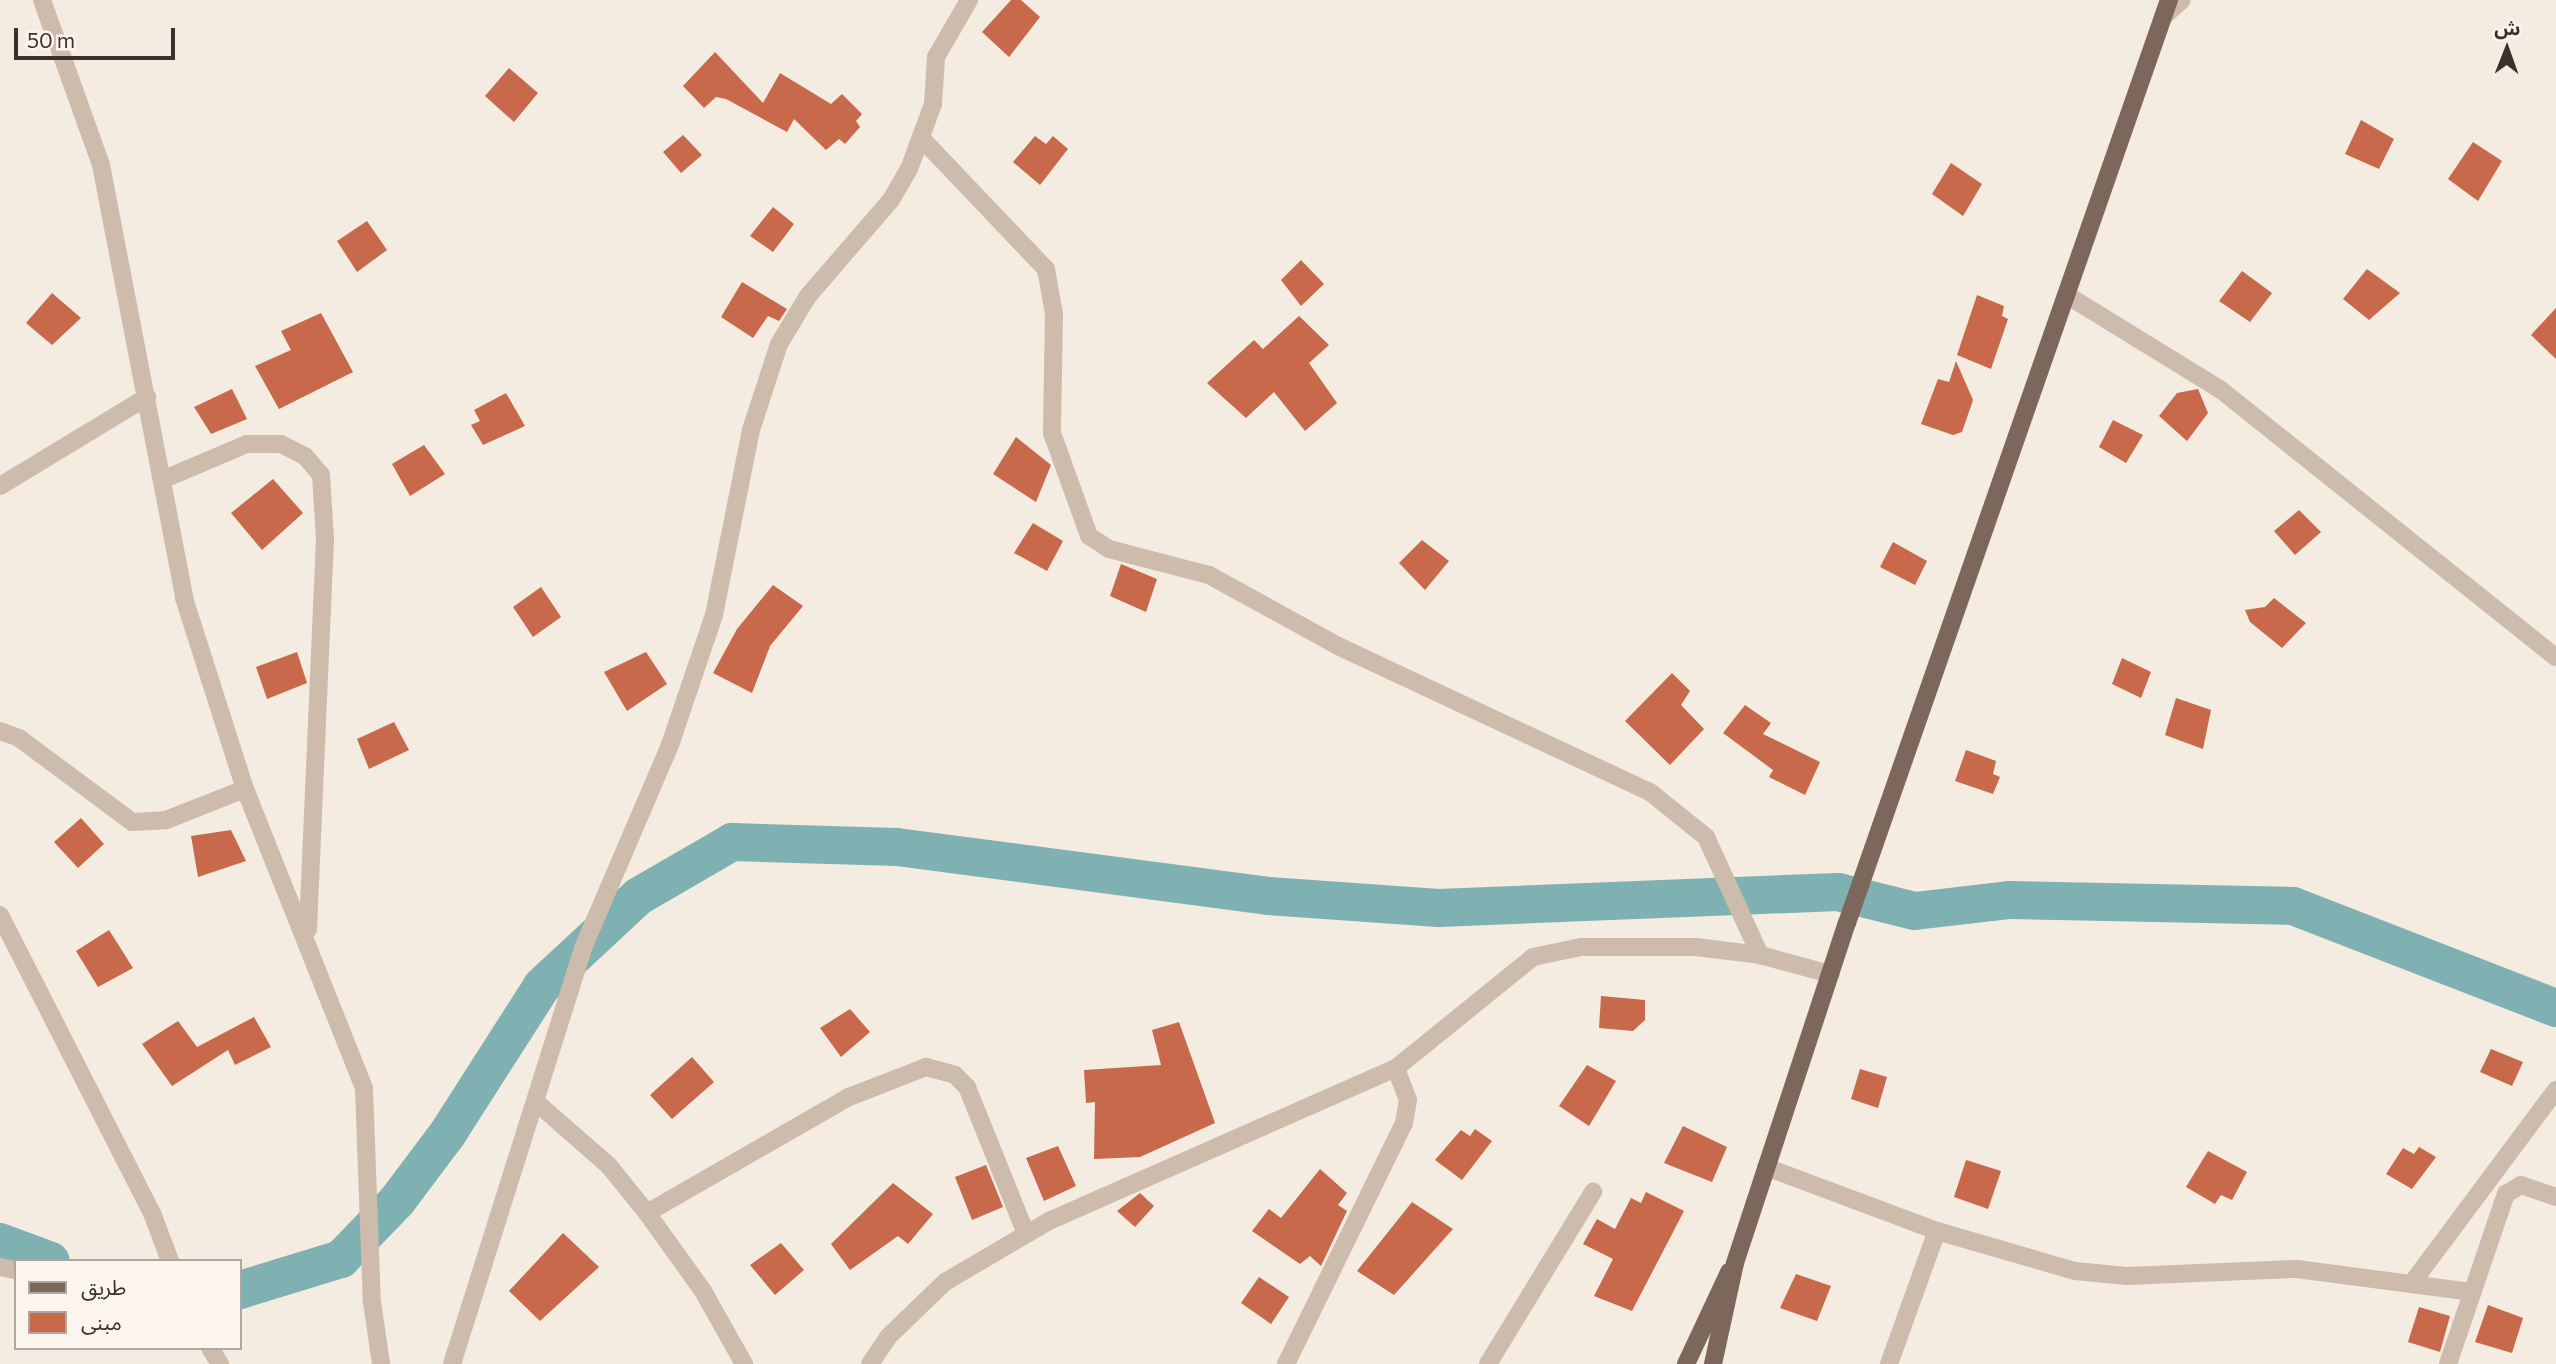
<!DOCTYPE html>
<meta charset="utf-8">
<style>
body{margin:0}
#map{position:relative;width:2556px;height:1364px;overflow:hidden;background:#f4ebe1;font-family:Commissioner,"Noto Sans Arabic",sans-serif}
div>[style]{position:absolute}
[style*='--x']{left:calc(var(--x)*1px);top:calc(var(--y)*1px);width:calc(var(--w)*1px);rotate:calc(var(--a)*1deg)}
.river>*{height:38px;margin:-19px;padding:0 19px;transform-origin:19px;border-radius:19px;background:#7fb0b2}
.building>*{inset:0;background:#c8694b}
.minor>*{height:18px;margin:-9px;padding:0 9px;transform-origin:9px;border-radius:9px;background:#cdbbac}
.major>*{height:18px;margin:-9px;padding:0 9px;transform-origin:9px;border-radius:9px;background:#7d675c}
span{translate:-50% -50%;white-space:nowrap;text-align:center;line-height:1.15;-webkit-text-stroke:5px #fbf5ee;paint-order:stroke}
.legend{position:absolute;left:14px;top:1259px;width:228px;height:91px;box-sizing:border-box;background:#fbf5ee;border:2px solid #aea6a0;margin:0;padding:9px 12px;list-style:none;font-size:21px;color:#3b302b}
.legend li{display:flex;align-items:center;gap:14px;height:35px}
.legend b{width:35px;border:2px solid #aea6a0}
.north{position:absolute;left:2472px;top:14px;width:70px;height:70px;-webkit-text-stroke:5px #fbf5ee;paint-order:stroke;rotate:1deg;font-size:19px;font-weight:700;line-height:28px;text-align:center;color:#3b302b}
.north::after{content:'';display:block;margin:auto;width:24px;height:32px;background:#3b302b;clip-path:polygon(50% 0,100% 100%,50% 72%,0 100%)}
.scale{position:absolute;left:14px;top:28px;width:161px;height:32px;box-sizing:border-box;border:4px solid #3b302b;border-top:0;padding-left:9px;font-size:21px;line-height:24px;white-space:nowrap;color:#3b302b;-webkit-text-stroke:5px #fbf5ee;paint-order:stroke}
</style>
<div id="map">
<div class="river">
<div style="--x:0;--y:1242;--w:54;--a:20.4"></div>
<div style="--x:240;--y:1290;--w:106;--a:-17.1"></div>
<div style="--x:341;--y:1259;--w:81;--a:-46"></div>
<div style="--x:397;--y:1201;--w:85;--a:-53.1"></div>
<div style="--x:448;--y:1133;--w:174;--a:-57.4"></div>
<div style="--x:542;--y:986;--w:132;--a:-42.9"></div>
<div style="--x:639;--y:896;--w:108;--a:-30.1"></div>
<div style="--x:732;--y:842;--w:165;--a:1.7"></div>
<div style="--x:897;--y:847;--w:374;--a:7.5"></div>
<div style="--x:1268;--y:896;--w:171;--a:4"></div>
<div style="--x:1439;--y:908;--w:399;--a:-2.3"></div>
<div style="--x:1838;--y:892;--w:79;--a:13.9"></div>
<div style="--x:1915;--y:911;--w:96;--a:-6.6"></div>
<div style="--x:2010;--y:900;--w:283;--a:1.2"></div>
<div style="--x:2293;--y:906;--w:282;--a:21.2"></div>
</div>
<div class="building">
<div style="clip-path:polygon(1011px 0,1021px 0,1040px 17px,1009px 57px,982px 32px)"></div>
<div style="clip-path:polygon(715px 52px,763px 103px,780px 73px,831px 104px,842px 94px,862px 114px,856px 121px,860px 127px,845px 144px,839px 139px,826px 150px,794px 119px,787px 132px,726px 99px,716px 97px,704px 108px,683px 86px)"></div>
<div style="clip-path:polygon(509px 68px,538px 93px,514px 122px,485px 96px)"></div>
<div style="clip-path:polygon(2361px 120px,2394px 139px,2379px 169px,2345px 154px)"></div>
<div style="clip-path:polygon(683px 135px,702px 155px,681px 173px,663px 152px)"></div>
<div style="clip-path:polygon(1035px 136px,1046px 144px,1053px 136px,1068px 149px,1040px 185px,1013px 162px)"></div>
<div style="clip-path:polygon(2473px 142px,2502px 161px,2478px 201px,2448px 179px)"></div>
<div style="clip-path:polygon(1951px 163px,1982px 184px,1963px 216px,1932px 194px)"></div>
<div style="clip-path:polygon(773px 207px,794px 224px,773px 252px,750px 236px)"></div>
<div style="clip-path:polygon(367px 221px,387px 250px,357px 272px,337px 241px)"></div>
<div style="clip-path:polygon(1301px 260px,1324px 284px,1301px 306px,1281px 280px)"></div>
<div style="clip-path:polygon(2367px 269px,2400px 293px,2369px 320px,2343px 299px)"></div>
<div style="clip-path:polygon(2242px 271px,2272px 293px,2250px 322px,2219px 301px)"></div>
<div style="clip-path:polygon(742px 282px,787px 309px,779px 321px,768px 316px,753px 338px,721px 317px)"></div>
<div style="clip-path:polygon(52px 293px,81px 318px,52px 345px,26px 323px)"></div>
<div style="clip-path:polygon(1977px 295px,2004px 306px,2002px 316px,2008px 319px,1991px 369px,1957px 355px)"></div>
<div style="clip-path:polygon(2556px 308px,2556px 359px,2531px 335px)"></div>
<div style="clip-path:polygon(321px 313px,353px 372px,279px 409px,255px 366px,291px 350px,281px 331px)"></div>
<div style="clip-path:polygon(1299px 316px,1329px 345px,1309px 363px,1337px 403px,1305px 431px,1274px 392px,1246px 418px,1207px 383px,1254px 340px,1263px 349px)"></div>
<div style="clip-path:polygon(1956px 361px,1973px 400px,1962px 432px,1953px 435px,1921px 424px,1938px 379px,1949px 382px)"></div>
<div style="clip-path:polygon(232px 389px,247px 419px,211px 434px,194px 407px)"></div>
<div style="clip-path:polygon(2198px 389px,2208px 413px,2187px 441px,2159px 416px,2177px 393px)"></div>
<div style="clip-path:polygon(506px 393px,525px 426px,483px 445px,471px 425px,480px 421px,474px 410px)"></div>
<div style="clip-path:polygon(2113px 420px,2143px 435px,2126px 463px,2099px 447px)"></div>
<div style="clip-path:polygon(1016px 437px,1051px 465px,1036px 502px,993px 474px)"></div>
<div style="clip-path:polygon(424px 445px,445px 474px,410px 496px,392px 464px)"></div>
<div style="clip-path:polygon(273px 479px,303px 513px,262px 550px,231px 513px)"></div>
<div style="clip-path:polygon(2299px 510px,2321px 532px,2295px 555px,2274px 531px)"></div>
<div style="clip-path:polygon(1033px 523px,1063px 541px,1047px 571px,1014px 553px)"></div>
<div style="clip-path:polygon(1422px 540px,1449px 561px,1425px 590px,1399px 563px)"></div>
<div style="clip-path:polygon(1893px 542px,1927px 561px,1915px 585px,1880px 567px)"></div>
<div style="clip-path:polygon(1121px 564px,1157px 579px,1146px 612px,1110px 596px)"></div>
<div style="clip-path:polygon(773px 585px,803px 606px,770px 646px,752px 693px,713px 673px,737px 629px)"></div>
<div style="clip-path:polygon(541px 587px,561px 617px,533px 637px,513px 607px)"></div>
<div style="clip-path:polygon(2274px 598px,2306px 623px,2282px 648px,2250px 622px,2245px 610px,2265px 607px)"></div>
<div style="clip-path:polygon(297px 652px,307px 683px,267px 699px,256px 667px)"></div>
<div style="clip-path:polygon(646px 652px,667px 684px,627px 711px,604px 672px)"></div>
<div style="clip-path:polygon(2122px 658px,2151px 672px,2141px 698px,2112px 684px)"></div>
<div style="clip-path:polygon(1672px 673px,1690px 691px,1681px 705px,1704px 729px,1670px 765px,1625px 721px)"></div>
<div style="clip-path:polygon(2176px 698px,2211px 710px,2203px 749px,2165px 735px)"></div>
<div style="clip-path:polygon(1745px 705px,1771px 723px,1763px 734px,1820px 762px,1805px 795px,1769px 777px,1773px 770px,1723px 733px)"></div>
<div style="clip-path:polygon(394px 722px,409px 750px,369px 769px,357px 739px)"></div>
<div style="clip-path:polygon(1966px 750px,1996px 761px,1993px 774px,2000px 777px,1993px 794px,1955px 781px)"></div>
<div style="clip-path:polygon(81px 818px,104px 844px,78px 868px,54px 842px)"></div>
<div style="clip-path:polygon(231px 830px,246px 861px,198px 877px,191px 836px)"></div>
<div style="clip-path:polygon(109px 930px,133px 968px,98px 987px,76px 951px)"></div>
<div style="clip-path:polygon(1601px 996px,1645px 1000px,1645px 1020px,1633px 1031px,1599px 1028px)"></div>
<div style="clip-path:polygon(850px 1009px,870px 1032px,841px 1057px,820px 1028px)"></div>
<div style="clip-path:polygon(254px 1017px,271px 1047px,235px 1065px,228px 1050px,172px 1086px,142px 1044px,178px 1021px,197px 1047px)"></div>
<div style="clip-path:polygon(1179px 1022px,1215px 1123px,1140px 1157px,1094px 1159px,1095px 1102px,1086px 1103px,1084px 1070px,1161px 1065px,1152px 1030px)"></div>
<div style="clip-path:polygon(2491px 1049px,2523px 1062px,2512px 1086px,2480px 1072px)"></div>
<div style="clip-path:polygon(692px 1057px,714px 1082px,672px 1119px,650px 1095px)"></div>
<div style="clip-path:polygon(1587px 1065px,1616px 1081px,1589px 1126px,1559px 1106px)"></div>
<div style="clip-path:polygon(1860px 1069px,1887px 1077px,1878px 1108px,1851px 1099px)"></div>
<div style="clip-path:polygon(1683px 1126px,1727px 1147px,1712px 1182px,1664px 1163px)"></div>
<div style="clip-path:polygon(1475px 1129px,1492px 1141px,1462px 1180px,1435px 1160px,1461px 1130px,1470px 1136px)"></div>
<div style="clip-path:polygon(1058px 1146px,1076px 1186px,1044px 1201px,1026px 1158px)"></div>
<div style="clip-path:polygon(2419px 1147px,2436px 1157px,2412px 1189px,2386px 1174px,2403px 1148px,2414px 1154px)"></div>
<div style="clip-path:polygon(2208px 1151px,2247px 1172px,2232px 1200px,2221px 1195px,2215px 1204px,2186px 1187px)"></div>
<div style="clip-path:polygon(1966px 1160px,2001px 1171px,1988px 1209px,1954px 1197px)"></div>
<div style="clip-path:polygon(986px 1165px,1003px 1207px,972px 1220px,955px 1177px)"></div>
<div style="clip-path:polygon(1320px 1169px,1347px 1193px,1338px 1205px,1347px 1211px,1321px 1266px,1310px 1256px,1300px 1264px,1252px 1231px,1269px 1209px,1281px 1218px)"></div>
<div style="clip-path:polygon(893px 1183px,933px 1214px,908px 1244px,898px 1236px,850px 1270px,831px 1244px)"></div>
<div style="clip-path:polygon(1646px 1192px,1684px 1211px,1632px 1311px,1594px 1296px,1613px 1259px,1583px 1244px,1597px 1219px,1615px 1229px,1631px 1198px,1641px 1203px)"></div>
<div style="clip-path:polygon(1140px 1193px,1154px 1206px,1135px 1227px,1117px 1211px)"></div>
<div style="clip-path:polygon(1412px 1202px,1453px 1229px,1394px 1295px,1357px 1271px)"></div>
<div style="clip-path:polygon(563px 1233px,599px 1267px,540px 1321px,509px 1291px)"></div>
<div style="clip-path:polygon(781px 1243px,804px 1270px,775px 1295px,750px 1265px)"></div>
<div style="clip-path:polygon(1796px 1274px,1831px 1286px,1817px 1321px,1780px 1308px)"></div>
<div style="clip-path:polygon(1259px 1277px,1289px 1297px,1271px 1324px,1241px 1303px)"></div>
<div style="clip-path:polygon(2488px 1305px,2523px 1318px,2512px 1353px,2475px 1342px)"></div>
<div style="clip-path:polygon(2419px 1307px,2450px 1316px,2440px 1352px,2408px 1342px)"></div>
</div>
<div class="minor">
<div style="--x:42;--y:0;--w:175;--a:70.3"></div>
<div style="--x:101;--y:165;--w:441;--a:79.1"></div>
<div style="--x:184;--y:598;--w:201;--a:72.3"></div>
<div style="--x:245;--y:789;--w:322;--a:68.3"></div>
<div style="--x:364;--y:1088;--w:214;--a:87.9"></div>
<div style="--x:372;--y:1302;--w:63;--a:81.7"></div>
<div style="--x:2163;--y:17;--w:25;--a:-42"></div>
<div style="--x:923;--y:140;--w:178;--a:46.4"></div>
<div style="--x:1046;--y:269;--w:46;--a:79.9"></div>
<div style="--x:1054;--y:314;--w:119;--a:91"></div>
<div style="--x:1052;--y:433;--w:109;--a:70.2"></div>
<div style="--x:1089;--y:536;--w:24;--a:33"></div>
<div style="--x:1109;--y:549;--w:103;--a:14.6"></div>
<div style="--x:1209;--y:575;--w:147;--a:28.8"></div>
<div style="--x:1338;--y:646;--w:344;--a:25.1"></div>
<div style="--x:1650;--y:792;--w:72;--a:38.8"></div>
<div style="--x:1706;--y:837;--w:130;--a:65.4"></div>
<div style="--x:2070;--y:297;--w:177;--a:31.6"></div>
<div style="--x:2221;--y:390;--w:428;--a:38.6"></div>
<div style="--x:162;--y:480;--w:92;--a:-23"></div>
<div style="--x:247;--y:444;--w:34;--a:0"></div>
<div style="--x:281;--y:444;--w:27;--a:27"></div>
<div style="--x:305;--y:456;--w:25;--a:50"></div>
<div style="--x:321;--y:475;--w:64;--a:86.4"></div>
<div style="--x:325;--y:539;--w:391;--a:92.5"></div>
<div style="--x:0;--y:486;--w:172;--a:-31.2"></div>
<div style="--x:0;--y:731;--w:20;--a:20"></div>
<div style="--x:19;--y:738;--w:141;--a:36.6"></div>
<div style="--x:132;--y:822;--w:34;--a:-3"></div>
<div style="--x:166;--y:820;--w:85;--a:-21.4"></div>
<div style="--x:0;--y:915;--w:335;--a:63"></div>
<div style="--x:152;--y:1213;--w:51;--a:69.4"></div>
<div style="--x:536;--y:1102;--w:97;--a:41.2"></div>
<div style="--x:609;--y:1166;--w:60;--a:51"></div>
<div style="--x:647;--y:1213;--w:96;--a:54.3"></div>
<div style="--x:703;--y:1291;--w:84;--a:60.7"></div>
<div style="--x:1766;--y:1167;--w:183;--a:20.5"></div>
<div style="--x:1937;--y:1231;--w:144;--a:16.2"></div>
<div style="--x:2075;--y:1271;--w:52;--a:5.5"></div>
<div style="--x:2127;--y:1276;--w:170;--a:-2.4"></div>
<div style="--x:2297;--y:1269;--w:177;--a:7.5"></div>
<div style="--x:647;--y:1213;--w:233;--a:-29.9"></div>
<div style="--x:849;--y:1097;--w:83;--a:-21.3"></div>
<div style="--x:926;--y:1067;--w:30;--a:15"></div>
<div style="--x:955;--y:1075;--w:17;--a:45"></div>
<div style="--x:967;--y:1087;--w:158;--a:68.1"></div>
<div style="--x:0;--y:1267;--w:16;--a:11"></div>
<div style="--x:2415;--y:1279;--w:236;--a:-53.3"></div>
<div style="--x:210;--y:1348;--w:19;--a:58"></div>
<div style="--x:452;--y:1364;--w:436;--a:-72.5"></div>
<div style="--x:583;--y:948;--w:221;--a:-66.8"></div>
<div style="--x:670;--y:745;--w:137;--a:-71.3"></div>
<div style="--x:714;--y:615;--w:189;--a:-78.7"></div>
<div style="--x:751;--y:430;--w:90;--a:-72"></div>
<div style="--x:779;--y:344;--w:56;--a:-58.9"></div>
<div style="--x:808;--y:296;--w:127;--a:-49.2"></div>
<div style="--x:891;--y:200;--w:36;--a:-60"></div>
<div style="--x:909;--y:169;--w:69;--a:-69.7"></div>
<div style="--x:933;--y:104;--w:47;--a:-86.3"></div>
<div style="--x:936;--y:57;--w:66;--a:-59.9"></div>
<div style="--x:870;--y:1364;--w:32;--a:-56"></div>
<div style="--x:888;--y:1337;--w:79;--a:-44"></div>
<div style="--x:945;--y:1282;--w:121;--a:-30.4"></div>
<div style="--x:1049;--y:1221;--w:379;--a:-23.8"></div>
<div style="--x:1396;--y:1068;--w:176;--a:-39"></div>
<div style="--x:1533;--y:957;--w:49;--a:-11.8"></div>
<div style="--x:1581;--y:947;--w:115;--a:0"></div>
<div style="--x:1696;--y:947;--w:64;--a:7.1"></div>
<div style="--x:1760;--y:955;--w:73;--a:15.2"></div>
<div style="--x:1286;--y:1364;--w:268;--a:-63.9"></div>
<div style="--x:1404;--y:1123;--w:23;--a:-80"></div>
<div style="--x:1408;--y:1100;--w:34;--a:-111"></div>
<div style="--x:1488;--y:1364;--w:202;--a:-58.6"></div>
<div style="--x:1889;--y:1364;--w:141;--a:-70.2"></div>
<div style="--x:2448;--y:1364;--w:180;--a:-71.2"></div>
<div style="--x:2506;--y:1194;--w:17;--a:-31"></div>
<div style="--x:2521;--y:1185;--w:37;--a:19"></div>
</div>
<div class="major">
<div style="--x:1686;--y:1364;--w:102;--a:-64.9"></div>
<div style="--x:1713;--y:1364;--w:103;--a:-77.7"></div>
<div style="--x:1735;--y:1263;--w:358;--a:-71.8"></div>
<div style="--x:1847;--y:923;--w:978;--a:-70.77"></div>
</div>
<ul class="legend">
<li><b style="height:9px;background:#7d675c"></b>طريق</li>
<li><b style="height:19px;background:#c8694b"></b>مبنى</li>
</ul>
<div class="north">ش</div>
<div class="scale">50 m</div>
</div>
